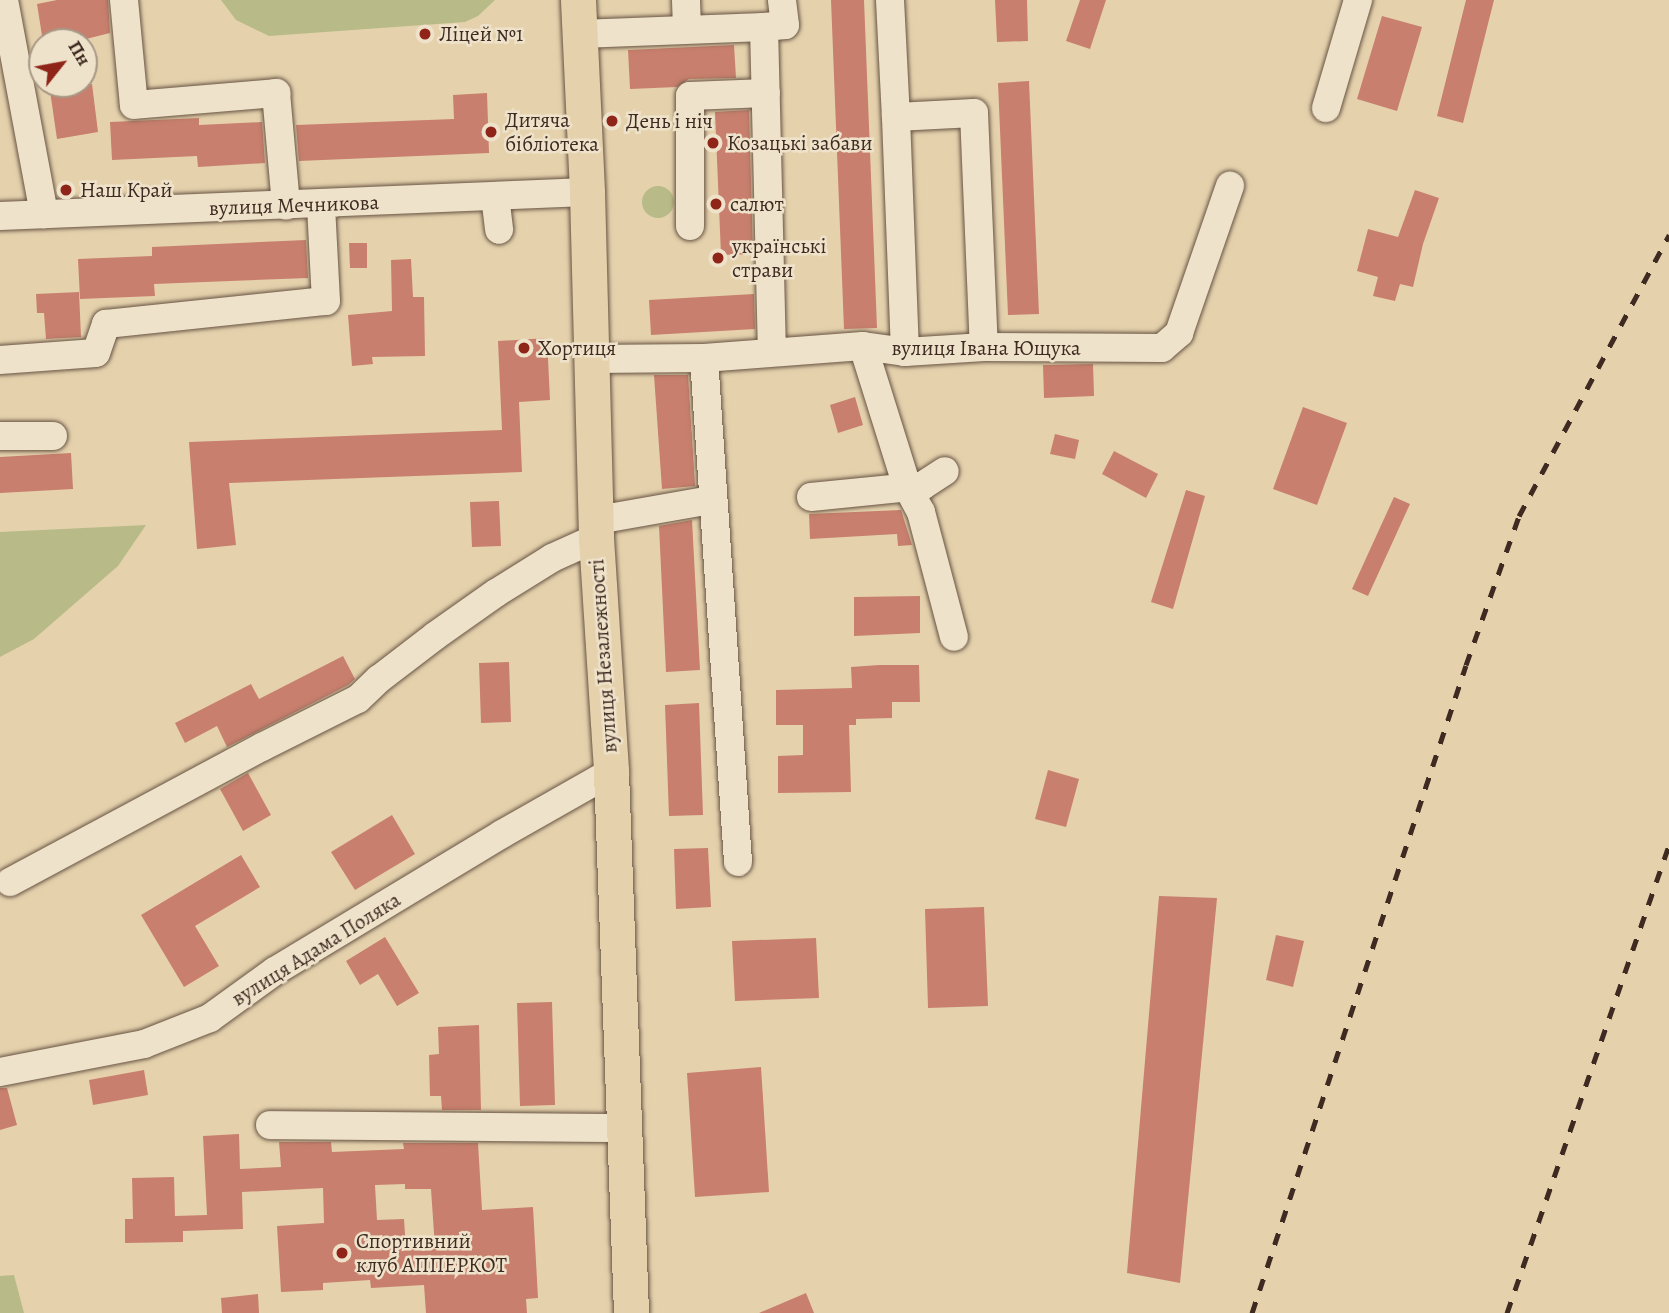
<!DOCTYPE html>
<meta charset="utf-8">
<style>
body{margin:0}
#map{position:relative;width:1669px;height:1313px;overflow:hidden;background:#e5d2ad;font-family:Alegreya,serif}
div>[style]{position:absolute}
[style*='--x']{left:calc(var(--x)*1px);top:calc(var(--y)*1px);width:calc(var(--w)*1px);rotate:calc(var(--a)*1deg)}
.green>*{inset:0;background:#b8bb88}
.round{border-radius:50%}
.building>*{inset:0;background:#c87f6d}
.roads{filter:drop-shadow(0 0 2px #685444) drop-shadow(0 0 2px #685444)}
.minor>*{height:28px;margin:-14px;padding:0 14px;transform-origin:14px;border-radius:14px;background:#eee2ca}
.major>*{height:35px;margin:-17.5px;padding:0 17.5px;transform-origin:17.5px;border-radius:17.5px;background:#e5d2ad}
.rail>*{height:5px;margin-top:-2.5px;transform-origin:0;background:repeating-linear-gradient(90deg,#3e2a21 0 12px,transparent 0 24px)}
.dots>*{width:19px;height:19px;translate:-50% -50%;box-sizing:border-box;border:4px solid #eee2ca;border-radius:50%}
span{translate:-50% -50%;white-space:nowrap;text-align:center;line-height:1.15;-webkit-text-stroke:5px #eee2ca;paint-order:stroke}
.poi-label{font-size:21px;color:#3e2a21}
.left{translate:0 -50%;text-align:left}
.street-label{font-size:21px;color:#3e2a21}
.north{position:absolute;left:28px;top:28px;width:70px;height:70px;box-sizing:border-box;background:#eee2ca;border:2px solid #a89886;border-radius:50%;rotate:59deg;font-size:19px;font-weight:700;line-height:28px;text-align:center;color:#3e2a21}
.north::after{content:'';display:block;margin:auto;width:24px;height:32px;background:#8f2418;clip-path:polygon(50% 0,100% 100%,50% 72%,0 100%)}
</style>
<div id="map">
<div class="green">
<div style="clip-path:polygon(221px 0,495px 0,478px 16px,465px 22px,269px 36px,236px 20px)"></div>
<div class="round" style="left:642px;top:186px;width:32px;height:32px"></div>
<div style="clip-path:polygon(146px 525px,118px 566px,34px 639px,0 657px,0 532px)"></div>
<div style="clip-path:polygon(14px 1275px,24px 1313px,0 1313px,0 1276px)"></div>
</div>
<div class="building">
<div style="clip-path:polygon(57px 0,108px 0,110px 33px,86px 39px,87px 42px,43px 42px,37px 4px)"></div>
<div style="clip-path:polygon(831px 0,864px 0,877px 328px,844px 329px)"></div>
<div style="clip-path:polygon(995px 0,1027px 0,1028px 41px,997px 42px)"></div>
<div style="clip-path:polygon(1080px 0,1106px 0,1090px 49px,1066px 41px)"></div>
<div style="clip-path:polygon(1466px 0,1494px 0,1463px 123px,1437px 116px)"></div>
<div style="clip-path:polygon(1382px 16px,1422px 27px,1397px 111px,1357px 99px)"></div>
<div style="clip-path:polygon(734px 45px,736px 78px,689px 79px,677px 87px,630px 89px,628px 50px)"></div>
<div style="clip-path:polygon(1029px 81px,1039px 314px,1008px 315px,998px 83px)"></div>
<div style="clip-path:polygon(49px 84px,92px 84px,98px 132px,57px 139px)"></div>
<div style="clip-path:polygon(487px 93px,489px 153px,299px 161px,296px 125px,454px 119px,453px 95px)"></div>
<div style="clip-path:polygon(749px 110px,753px 254px,721px 255px,715px 112px)"></div>
<div style="clip-path:polygon(199px 118px,199px 125px,262px 122px,265px 163px,198px 167px,197px 156px,112px 160px,110px 122px)"></div>
<div style="clip-path:polygon(1415px 190px,1439px 198px,1423px 244px,1413px 287px,1400px 284px,1395px 301px,1373px 296px,1378px 277px,1357px 271px,1368px 229px,1398px 237px)"></div>
<div style="clip-path:polygon(306px 240px,308px 278px,154px 284px,155px 296px,80px 299px,78px 259px,152px 256px,152px 247px)"></div>
<div style="clip-path:polygon(349px 243px,367px 243px,367px 268px,350px 268px)"></div>
<div style="clip-path:polygon(411px 259px,413px 297px,424px 297px,425px 356px,372px 357px,373px 364px,352px 366px,348px 315px,392px 311px,391px 260px)"></div>
<div style="clip-path:polygon(79px 292px,81px 337px,46px 339px,44px 313px,37px 313px,36px 294px)"></div>
<div style="clip-path:polygon(754px 294px,755px 329px,651px 335px,649px 300px)"></div>
<div style="clip-path:polygon(547px 338px,550px 400px,519px 402px,522px 472px,229px 483px,236px 545px,197px 549px,189px 442px,502px 430px,498px 341px)"></div>
<div style="clip-path:polygon(1093px 364px,1094px 396px,1044px 398px,1043px 365px)"></div>
<div style="clip-path:polygon(654px 375px,688px 375px,695px 486px,662px 489px)"></div>
<div style="clip-path:polygon(855px 397px,863px 425px,838px 433px,830px 405px)"></div>
<div style="clip-path:polygon(1303px 407px,1347px 423px,1317px 505px,1273px 489px)"></div>
<div style="clip-path:polygon(1055px 434px,1079px 440px,1075px 459px,1050px 454px)"></div>
<div style="clip-path:polygon(1114px 451px,1158px 474px,1146px 498px,1102px 474px)"></div>
<div style="clip-path:polygon(71px 453px,73px 489px,0 493px,0 457px)"></div>
<div style="clip-path:polygon(1186px 490px,1205px 496px,1173px 609px,1151px 602px)"></div>
<div style="clip-path:polygon(1394px 497px,1410px 504px,1368px 596px,1352px 589px)"></div>
<div style="clip-path:polygon(499px 501px,501px 546px,472px 547px,470px 502px)"></div>
<div style="clip-path:polygon(901px 510px,912px 545px,898px 546px,897px 534px,810px 539px,809px 514px)"></div>
<div style="clip-path:polygon(692px 520px,700px 670px,666px 672px,659px 526px)"></div>
<div style="clip-path:polygon(920px 596px,920px 633px,854px 636px,854px 597px)"></div>
<div style="clip-path:polygon(343px 656px,355px 679px,348px 685px,227px 747px,217px 726px,185px 743px,175px 723px,251px 684px,259px 699px)"></div>
<div style="clip-path:polygon(509px 662px,511px 722px,481px 723px,479px 663px)"></div>
<div style="clip-path:polygon(879px 665px,919px 665px,920px 702px,892px 702px,892px 718px,856px 719px,856px 725px,849px 725px,851px 792px,778px 793px,778px 756px,803px 755px,803px 725px,776px 725px,776px 690px,852px 688px,851px 667px)"></div>
<div style="clip-path:polygon(699px 703px,703px 815px,669px 816px,665px 705px)"></div>
<div style="clip-path:polygon(1048px 770px,1079px 779px,1066px 827px,1035px 819px)"></div>
<div style="clip-path:polygon(248px 773px,271px 815px,243px 831px,220px 789px)"></div>
<div style="clip-path:polygon(392px 815px,415px 854px,355px 890px,331px 852px)"></div>
<div style="clip-path:polygon(708px 848px,711px 907px,676px 909px,674px 849px)"></div>
<div style="clip-path:polygon(241px 855px,260px 887px,195px 926px,219px 966px,184px 987px,141px 915px)"></div>
<div style="clip-path:polygon(1159px 896px,1217px 898px,1180px 1283px,1127px 1273px)"></div>
<div style="clip-path:polygon(984px 907px,988px 1006px,928px 1008px,925px 909px)"></div>
<div style="clip-path:polygon(1276px 935px,1304px 941px,1293px 987px,1266px 980px)"></div>
<div style="clip-path:polygon(385px 937px,419px 993px,397px 1006px,378px 974px,360px 985px,346px 961px)"></div>
<div style="clip-path:polygon(816px 938px,819px 998px,735px 1001px,732px 941px)"></div>
<div style="clip-path:polygon(552px 1002px,555px 1105px,520px 1106px,517px 1003px)"></div>
<div style="clip-path:polygon(479px 1025px,481px 1110px,442px 1110px,441px 1096px,430px 1096px,429px 1055px,439px 1054px,438px 1027px)"></div>
<div style="clip-path:polygon(761px 1067px,769px 1192px,695px 1197px,687px 1073px)"></div>
<div style="clip-path:polygon(144px 1070px,148px 1095px,93px 1105px,89px 1080px)"></div>
<div style="clip-path:polygon(0 1088px,7px 1088px,17px 1125px,0 1130px)"></div>
<div style="clip-path:polygon(evenodd,239px 1134px,240px 1169px,281px 1167px,279px 1142px,331px 1142px,332px 1152px,404px 1149px,403px 1143px,478px 1143px,482px 1210px,533px 1207px,538px 1298px,526px 1299px,527px 1313px,426px 1313px,424px 1285px,371px 1288px,370px 1280px,323px 1283px,323px 1290px,281px 1292px,277px 1226px,324px 1223px,323px 1188px,242px 1192px,243px 1229px,183px 1231px,183px 1242px,125px 1243px,125px 1219px,133px 1219px,132px 1178px,174px 1177px,175px 1216px,207px 1215px,203px 1136px,239px 1134px,405px 1184px,405px 1189px,431px 1189px,435px 1248px,406px 1250px,404px 1219px,377px 1220px,375px 1185px,405px 1184px)"></div>
<div style="clip-path:polygon(806px 1293px,814px 1313px,759px 1313px)"></div>
<div style="clip-path:polygon(258px 1294px,259px 1313px,222px 1313px,221px 1298px)"></div>
</div>
<div class="roads">
<div class="minor">
<div style="--x:4;--y:0;--w:218;--a:79.4"></div>
<div style="--x:124;--y:0;--w:105;--a:84.6"></div>
<div style="--x:134;--y:105;--w:143;--a:-4.8"></div>
<div style="--x:276;--y:93;--w:113;--a:84.9"></div>
<div style="--x:686;--y:0;--w:29;--a:88"></div>
<div style="--x:890;--y:0;--w:117;--a:87.1"></div>
<div style="--x:764;--y:27;--w:21;--a:-5"></div>
<div style="--x:785;--y:25;--w:25;--a:-97"></div>
<div style="--x:580;--y:34;--w:184;--a:-2.2"></div>
<div style="--x:764;--y:27;--w:325;--a:88.6"></div>
<div style="--x:1326;--y:108;--w:113;--a:-73.5"></div>
<div style="--x:495;--y:196;--w:34;--a:83"></div>
<div style="--x:0;--y:216;--w:587;--a:-2.34"></div>
<div style="--x:690;--y:226;--w:130;--a:-90"></div>
<div style="--x:690;--y:96;--w:76;--a:-2.3"></div>
<div style="--x:863;--y:346;--w:147;--a:72.6"></div>
<div style="--x:907;--y:486;--w:30;--a:62"></div>
<div style="--x:921;--y:512;--w:129;--a:75.2"></div>
<div style="--x:905;--y:352;--w:235;--a:-92.2"></div>
<div style="--x:896;--y:117;--w:78;--a:-2.9"></div>
<div style="--x:974;--y:113;--w:234;--a:87.6"></div>
<div style="--x:704;--y:358;--w:505;--a:86.14"></div>
<div style="--x:591;--y:359;--w:113;--a:-0.5"></div>
<div style="--x:704;--y:358;--w:159;--a:-4.3"></div>
<div style="--x:863;--y:346;--w:42;--a:8.1"></div>
<div style="--x:905;--y:352;--w:79;--a:-3.6"></div>
<div style="--x:984;--y:347;--w:178;--a:0.3"></div>
<div style="--x:1162;--y:348;--w:23;--a:-41"></div>
<div style="--x:1179;--y:333;--w:156;--a:-70.9"></div>
<div style="--x:0;--y:360;--w:96;--a:-4.2"></div>
<div style="--x:96;--y:353;--w:31;--a:-71"></div>
<div style="--x:106;--y:324;--w:221;--a:-6"></div>
<div style="--x:326;--y:301;--w:97;--a:-93"></div>
<div style="--x:0;--y:436;--w:53;--a:0"></div>
<div style="--x:811;--y:497;--w:112;--a:-5.7"></div>
<div style="--x:922;--y:486;--w:27;--a:-33"></div>
<div style="--x:597;--y:520;--w:116;--a:-10"></div>
<div style="--x:10;--y:882;--w:286;--a:-28.2"></div>
<div style="--x:262;--y:747;--w:107;--a:-26.6"></div>
<div style="--x:358;--y:699;--w:29;--a:-44"></div>
<div style="--x:379;--y:679;--w:71;--a:-37.5"></div>
<div style="--x:435;--y:636;--w:75;--a:-35.2"></div>
<div style="--x:496;--y:593;--w:66;--a:-32"></div>
<div style="--x:552;--y:558;--w:48;--a:-24.4"></div>
<div style="--x:0;--y:1072;--w:147;--a:-11"></div>
<div style="--x:144;--y:1044;--w:71;--a:-21.5"></div>
<div style="--x:210;--y:1018;--w:80;--a:-35.9"></div>
<div style="--x:275;--y:971;--w:265;--a:-31.1"></div>
<div style="--x:502;--y:834;--w:125;--a:-29.6"></div>
<div style="--x:270;--y:1125;--w:354;--a:0.5"></div>
</div>
<div class="major">
<div style="--x:578;--y:0;--w:192;--a:87.3"></div>
<div style="--x:587;--y:192;--w:346;--a:88.5"></div>
<div style="--x:596;--y:538;--w:234;--a:86.3"></div>
<div style="--x:611;--y:772;--w:541;--a:87.88"></div>
</div>
</div>
<div class="rail">
<div style="--x:1252;--y:1313;--w:682;--a:-71.72"></div>
<div style="--x:1466;--y:665;--w:158;--a:-70.4"></div>
<div style="--x:1519;--y:516;--w:319;--a:-61.9"></div>
<div style="--x:1507;--y:1313;--w:495;--a:-70.9"></div>
</div>
<div class="dots">
<div style="left:425px;top:34px;background:#8f2418"></div>
<div style="left:612px;top:121px;background:#8f2418"></div>
<div style="left:491px;top:132px;background:#8f2418"></div>
<div style="left:713px;top:143px;background:#8f2418"></div>
<div style="left:66px;top:190px;background:#8f2418"></div>
<div style="left:716px;top:204px;background:#8f2418"></div>
<div style="left:718px;top:258px;background:#8f2418"></div>
<div style="left:524px;top:348px;background:#8f2418"></div>
<div style="left:342px;top:1253px;background:#8f2418"></div>
</div>
<div class="poi-label">
<span class="left" style="left:439px;top:34px">Ліцей №1</span>
<span class="left" style="left:505px;top:132px">Дитяча<br>бібліотека</span>
<span class="left" style="left:626px;top:121px">День і ніч</span>
<span class="left" style="left:727px;top:143px">Козацькі забави</span>
<span class="left" style="left:80px;top:190px">Наш Край</span>
<span class="left" style="left:730px;top:204px">салют</span>
<span class="left" style="left:732px;top:258px">українські<br>страви</span>
<span class="left" style="left:538px;top:348px">Хортиця</span>
<span class="left" style="left:356px;top:1253px">Спортивний<br>клуб АППЕРКОТ</span>
</div>
<div class="street-label">
<span style="left:294px;top:205px;rotate:-2deg">вулиця Мечникова</span>
<span style="left:986px;top:348px">вулиця Івана Ющука</span>
<span style="left:603px;top:656px;rotate:-94deg">вулиця Незалежності</span>
<span style="left:316px;top:949px;rotate:-32deg">вулиця Адама Поляка</span>
</div>
<div class="north">Пн</div>
</div>
